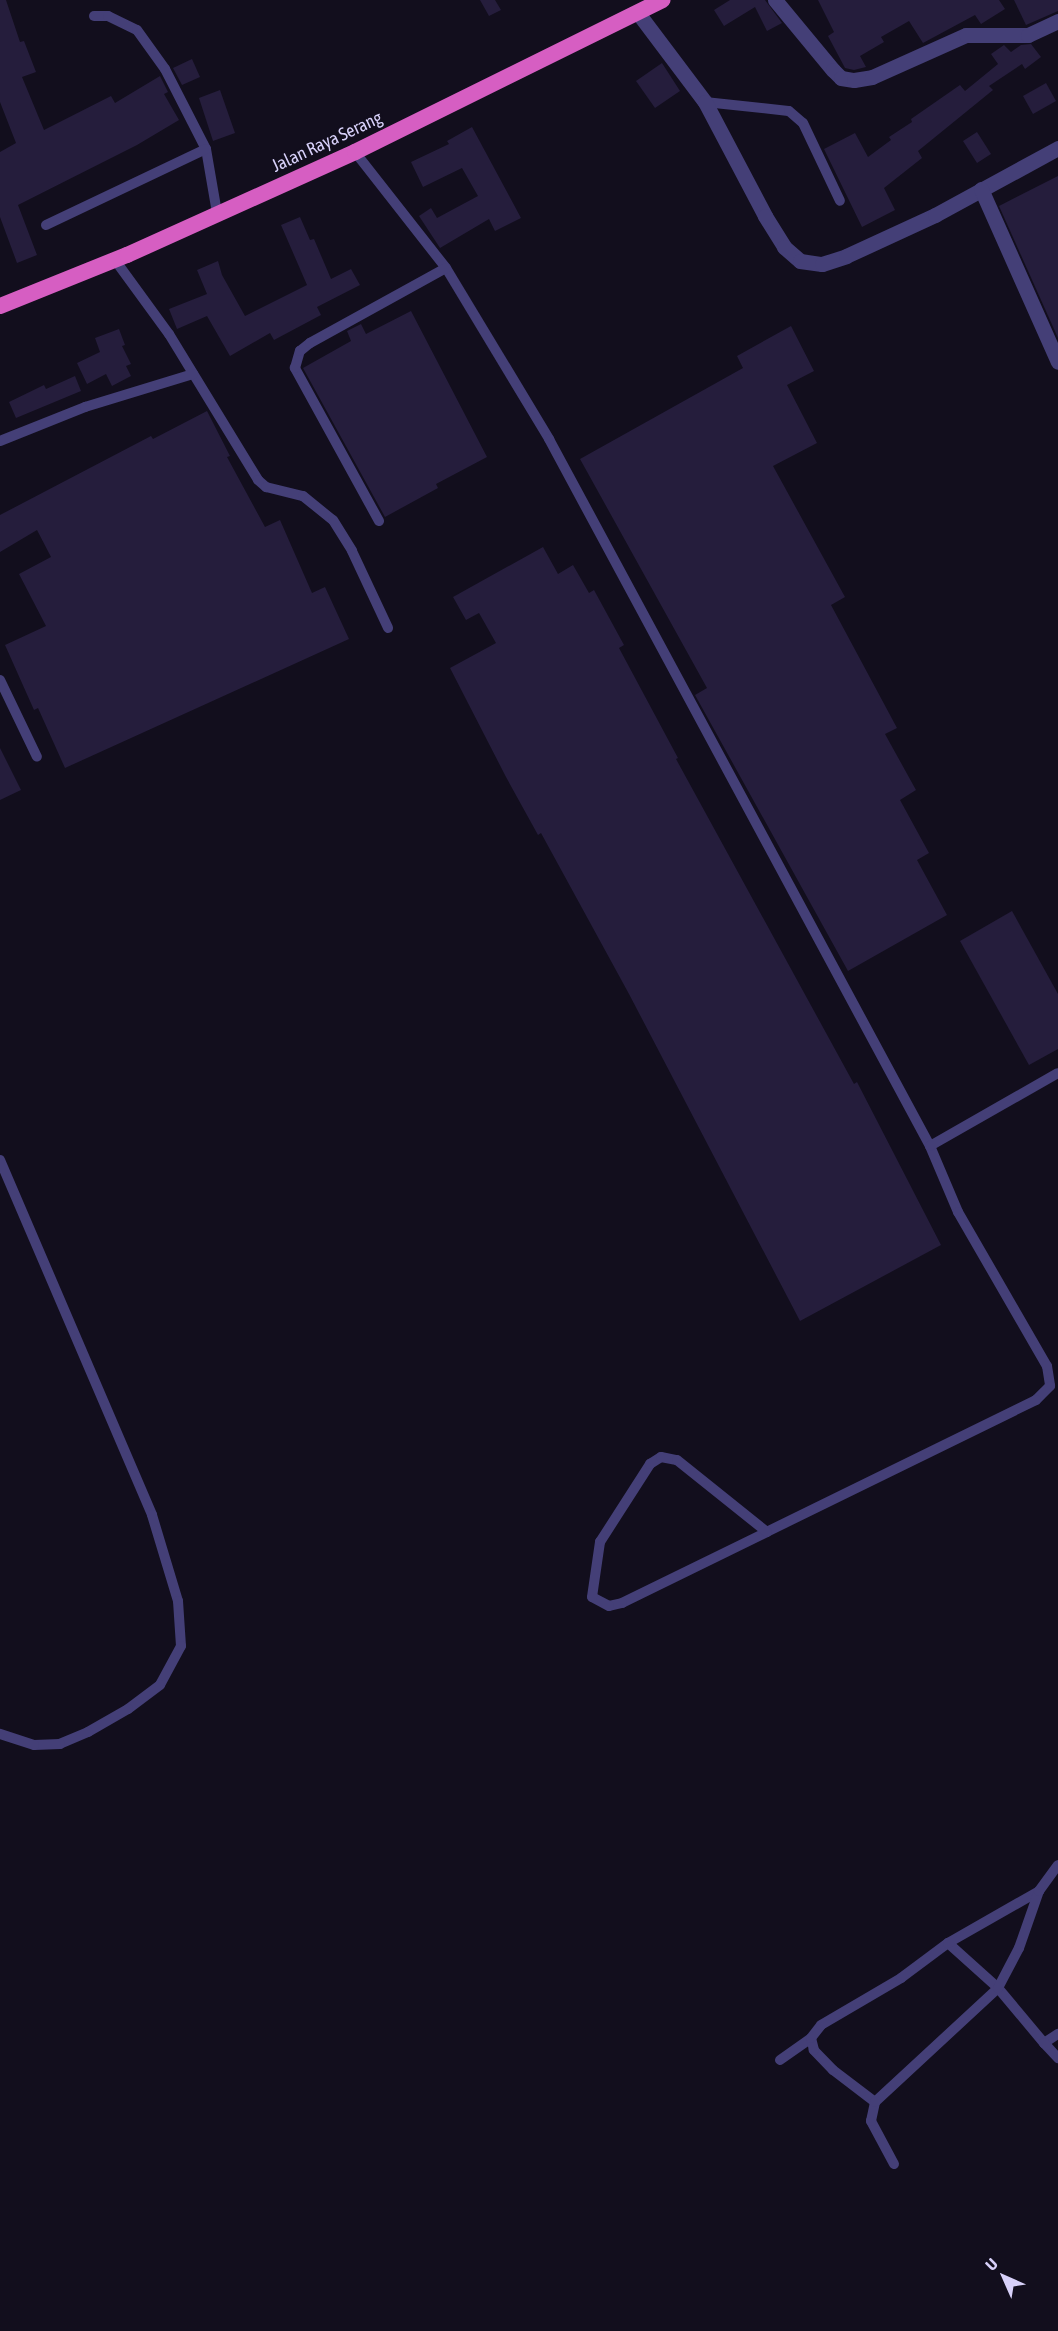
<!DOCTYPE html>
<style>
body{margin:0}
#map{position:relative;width:1058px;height:2331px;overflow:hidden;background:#120e1d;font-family:"Asap Condensed",sans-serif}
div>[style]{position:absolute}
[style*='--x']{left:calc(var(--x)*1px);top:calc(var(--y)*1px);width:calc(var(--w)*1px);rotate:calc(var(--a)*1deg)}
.building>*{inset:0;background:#251d3c}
.service>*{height:10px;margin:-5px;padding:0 5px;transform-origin:5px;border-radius:5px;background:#443f77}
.minor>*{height:15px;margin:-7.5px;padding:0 7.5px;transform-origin:7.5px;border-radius:7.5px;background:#443f77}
.trunk>*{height:16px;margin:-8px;padding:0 8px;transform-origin:8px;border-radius:8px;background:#d65ec2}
span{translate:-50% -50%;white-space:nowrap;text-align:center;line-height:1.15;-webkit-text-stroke:4.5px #120e1d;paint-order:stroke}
.street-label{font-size:18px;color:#d7d0f9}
.north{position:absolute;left:974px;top:2247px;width:60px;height:60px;-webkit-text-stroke:4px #120e1d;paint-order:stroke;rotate:315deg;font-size:16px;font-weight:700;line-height:24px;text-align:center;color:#d7d0f9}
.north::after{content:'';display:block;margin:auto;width:21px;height:27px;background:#d7d0f9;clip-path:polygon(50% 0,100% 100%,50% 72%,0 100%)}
</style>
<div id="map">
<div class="building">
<div style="clip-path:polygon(0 0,6px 0,20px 42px,24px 41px,36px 72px,22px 77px,44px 130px,111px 96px,115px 103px,160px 76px,168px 92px,164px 94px,179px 120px,137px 145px,18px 205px,37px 255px,17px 263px,0 217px,0 152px,16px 143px,0 102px)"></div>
<div style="clip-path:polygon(480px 0,495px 0,501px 10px,489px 16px)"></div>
<div style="clip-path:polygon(730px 0,765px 0,782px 23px,767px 31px,755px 7px,724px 26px,714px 10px)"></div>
<div style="clip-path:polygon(818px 0,999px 0,1005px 9px,981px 24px,975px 15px,923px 43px,909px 21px,881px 37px,884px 42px,860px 56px,866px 67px,854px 70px,845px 68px,828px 36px,834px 32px)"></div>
<div style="clip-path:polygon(1014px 0,1058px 0,1058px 11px,1026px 25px)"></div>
<div style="clip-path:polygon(1031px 44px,1041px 57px,1025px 69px,1022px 64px,989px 86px,993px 90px,918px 151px,922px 158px,884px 188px,895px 210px,862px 227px,824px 149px,855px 133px,868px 157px,891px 140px,889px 137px,912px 122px,911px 119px,960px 85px,965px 91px,998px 64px,991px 54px,1004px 45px,1011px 52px,1021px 45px)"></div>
<div style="clip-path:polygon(192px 59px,200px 77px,182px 85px,173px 68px)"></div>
<div style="clip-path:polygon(662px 63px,680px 91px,655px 108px,636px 81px)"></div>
<div style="clip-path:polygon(1046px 83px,1056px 101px,1033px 114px,1023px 96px)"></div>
<div style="clip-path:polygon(220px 90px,235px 133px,213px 141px,199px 98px)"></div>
<div style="clip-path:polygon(472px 127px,521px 218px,495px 231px,489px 219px,440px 248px,419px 216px,431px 208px,437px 218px,478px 196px,462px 168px,423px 187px,411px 162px,449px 144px,447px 141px)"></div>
<div style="clip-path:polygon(977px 132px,991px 154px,977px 163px,963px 141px)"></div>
<div style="clip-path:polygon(1058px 176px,1058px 338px,999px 206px)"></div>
<div style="clip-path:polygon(300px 217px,310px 240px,314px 239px,331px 279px,351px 269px,360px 285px,317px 307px,321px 315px,274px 340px,270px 333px,230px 356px,207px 316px,177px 329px,169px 309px,207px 294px,197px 270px,218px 261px,222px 275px,245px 316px,307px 285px,281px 225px)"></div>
<div style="clip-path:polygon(411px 311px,487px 457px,436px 484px,438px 488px,385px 517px,303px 368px,351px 341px,347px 331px,361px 324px,366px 334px)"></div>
<div style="clip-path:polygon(791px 326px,814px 371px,787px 385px,817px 443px,773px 466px,845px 597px,831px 605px,897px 728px,885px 734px,916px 790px,900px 800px,929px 853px,917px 860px,947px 915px,848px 971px,695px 695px,707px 688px,580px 459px,743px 368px,737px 356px)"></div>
<div style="clip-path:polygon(119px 329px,125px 345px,122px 346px,131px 364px,126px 366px,131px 376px,112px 386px,106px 374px,87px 384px,77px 363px,100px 352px,95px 338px)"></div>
<div style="clip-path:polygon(75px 376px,81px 391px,16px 418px,9px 402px,44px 385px,46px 389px)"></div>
<div style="clip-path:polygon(207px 411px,230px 456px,227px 457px,265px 527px,280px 520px,312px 593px,325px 587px,349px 639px,65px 768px,38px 708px,34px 710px,5px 645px,46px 626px,19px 574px,51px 557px,37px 530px,0 552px,0 515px,151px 436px,153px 439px)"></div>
<div style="clip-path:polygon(543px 547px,558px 574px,573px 565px,589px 593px,594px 590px,624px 645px,619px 648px,678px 758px,676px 759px,854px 1084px,857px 1082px,941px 1245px,800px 1321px,629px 994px,541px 833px,538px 835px,506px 777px,450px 668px,496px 643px,479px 613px,466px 620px,453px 597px)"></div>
<div style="clip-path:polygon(0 748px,21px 790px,0 800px)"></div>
<div style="clip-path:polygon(1012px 911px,1058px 994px,1058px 1049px,1029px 1065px,960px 941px)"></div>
</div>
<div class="service">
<div style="--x:94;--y:16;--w:14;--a:0"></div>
<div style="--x:108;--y:16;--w:32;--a:26"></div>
<div style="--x:137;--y:30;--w:48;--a:54.3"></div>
<div style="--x:165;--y:69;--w:90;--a:62.9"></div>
<div style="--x:206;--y:149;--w:65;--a:80.2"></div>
<div style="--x:705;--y:102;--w:84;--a:6.1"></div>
<div style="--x:789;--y:111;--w:18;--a:41"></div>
<div style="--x:803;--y:123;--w:86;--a:64.6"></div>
<div style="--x:355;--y:152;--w:147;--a:51.9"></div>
<div style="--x:446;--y:268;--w:200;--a:58.9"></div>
<div style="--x:549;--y:439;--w:803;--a:61.68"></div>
<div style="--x:930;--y:1146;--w:72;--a:67"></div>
<div style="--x:958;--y:1212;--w:178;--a:60"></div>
<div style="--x:1047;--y:1366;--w:20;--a:81"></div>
<div style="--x:1050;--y:1386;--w:20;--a:135"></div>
<div style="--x:1036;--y:1400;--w:300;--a:153.9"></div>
<div style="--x:767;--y:1532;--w:161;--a:153.9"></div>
<div style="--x:622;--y:1603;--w:13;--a:167"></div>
<div style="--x:609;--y:1606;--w:19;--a:-152"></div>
<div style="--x:592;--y:1597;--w:56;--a:-81.7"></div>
<div style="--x:600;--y:1542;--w:93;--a:-57.3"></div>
<div style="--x:650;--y:1464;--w:13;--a:-32"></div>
<div style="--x:661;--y:1457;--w:16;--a:11"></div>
<div style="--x:677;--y:1460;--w:115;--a:38.7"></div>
<div style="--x:46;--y:225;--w:177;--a:-25.4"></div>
<div style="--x:115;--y:260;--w:92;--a:53.9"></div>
<div style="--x:169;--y:334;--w:171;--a:58.6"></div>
<div style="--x:258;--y:480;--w:11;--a:41"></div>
<div style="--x:266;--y:487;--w:38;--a:14"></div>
<div style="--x:303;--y:496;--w:38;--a:39"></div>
<div style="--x:333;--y:520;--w:36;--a:58"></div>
<div style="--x:352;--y:551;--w:85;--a:64.9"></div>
<div style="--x:0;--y:441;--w:92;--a:-21.8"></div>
<div style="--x:85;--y:407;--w:113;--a:-17"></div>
<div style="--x:379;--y:521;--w:175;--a:-118.8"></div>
<div style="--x:295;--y:368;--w:18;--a:-74"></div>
<div style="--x:300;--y:351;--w:13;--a:-39"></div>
<div style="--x:310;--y:343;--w:155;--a:-28.9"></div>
<div style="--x:0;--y:680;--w:85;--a:64.3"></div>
<div style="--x:930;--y:1146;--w:147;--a:-29.7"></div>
<div style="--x:0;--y:1160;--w:386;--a:66.8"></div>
<div style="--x:152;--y:1515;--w:90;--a:73.2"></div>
<div style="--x:178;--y:1601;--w:45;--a:86.2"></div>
<div style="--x:181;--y:1646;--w:44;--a:118.3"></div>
<div style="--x:160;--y:1685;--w:40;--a:143"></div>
<div style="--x:128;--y:1709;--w:46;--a:150.1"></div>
<div style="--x:88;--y:1732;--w:30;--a:157"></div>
<div style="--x:60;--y:1744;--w:26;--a:178"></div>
<div style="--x:34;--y:1745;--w:36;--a:-162"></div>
<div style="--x:948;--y:1943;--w:67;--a:42"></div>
<div style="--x:998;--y:1988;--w:72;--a:50.1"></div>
<div style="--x:1044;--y:2043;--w:17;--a:-33"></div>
<div style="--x:1044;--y:2043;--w:21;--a:47"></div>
<div style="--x:780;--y:2060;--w:38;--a:-35"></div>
<div style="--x:875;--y:2102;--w:53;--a:-142.7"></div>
<div style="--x:833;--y:2070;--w:28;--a:-134"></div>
<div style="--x:814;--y:2050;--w:12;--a:-104"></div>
<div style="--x:811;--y:2038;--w:16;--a:-52"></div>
<div style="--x:821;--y:2025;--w:93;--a:-30.4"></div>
<div style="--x:901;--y:1978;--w:59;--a:-36.7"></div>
<div style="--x:948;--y:1943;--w:105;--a:-29.7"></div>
<div style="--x:894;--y:2164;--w:49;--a:-118.1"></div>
<div style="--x:871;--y:2121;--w:19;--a:-78"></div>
<div style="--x:875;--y:2102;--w:168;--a:-42.8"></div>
<div style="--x:998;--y:1988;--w:45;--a:-62.3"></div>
<div style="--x:1019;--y:1948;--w:60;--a:-70.7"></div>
<div style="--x:1039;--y:1891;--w:32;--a:-54"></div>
</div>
<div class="minor">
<div style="--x:775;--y:0;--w:91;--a:50.4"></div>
<div style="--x:833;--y:70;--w:11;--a:45"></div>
<div style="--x:841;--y:78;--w:13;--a:9"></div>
<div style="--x:854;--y:80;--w:18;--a:-9"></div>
<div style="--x:872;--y:77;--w:103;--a:-24.1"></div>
<div style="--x:966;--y:35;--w:62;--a:0"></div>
<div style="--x:1028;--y:35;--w:33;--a:-25"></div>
<div style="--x:638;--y:13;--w:111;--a:53"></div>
<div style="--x:705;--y:102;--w:129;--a:62.2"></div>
<div style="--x:765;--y:216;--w:36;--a:58"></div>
<div style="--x:784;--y:247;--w:21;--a:41"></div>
<div style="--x:800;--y:261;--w:22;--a:8"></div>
<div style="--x:822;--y:264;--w:25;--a:-18"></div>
<div style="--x:846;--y:256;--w:98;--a:-24.7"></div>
<div style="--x:935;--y:215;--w:140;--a:-28.6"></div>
<div style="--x:981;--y:189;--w:189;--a:66"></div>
</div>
<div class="trunk">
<div style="--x:0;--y:306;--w:137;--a:-21.9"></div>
<div style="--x:127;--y:255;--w:250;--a:-24.3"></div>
<div style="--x:355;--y:152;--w:343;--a:-26.3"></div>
</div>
<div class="street-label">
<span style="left:327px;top:142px;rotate:-25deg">Jalan Raya Serang</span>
</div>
<div class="north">U</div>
</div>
